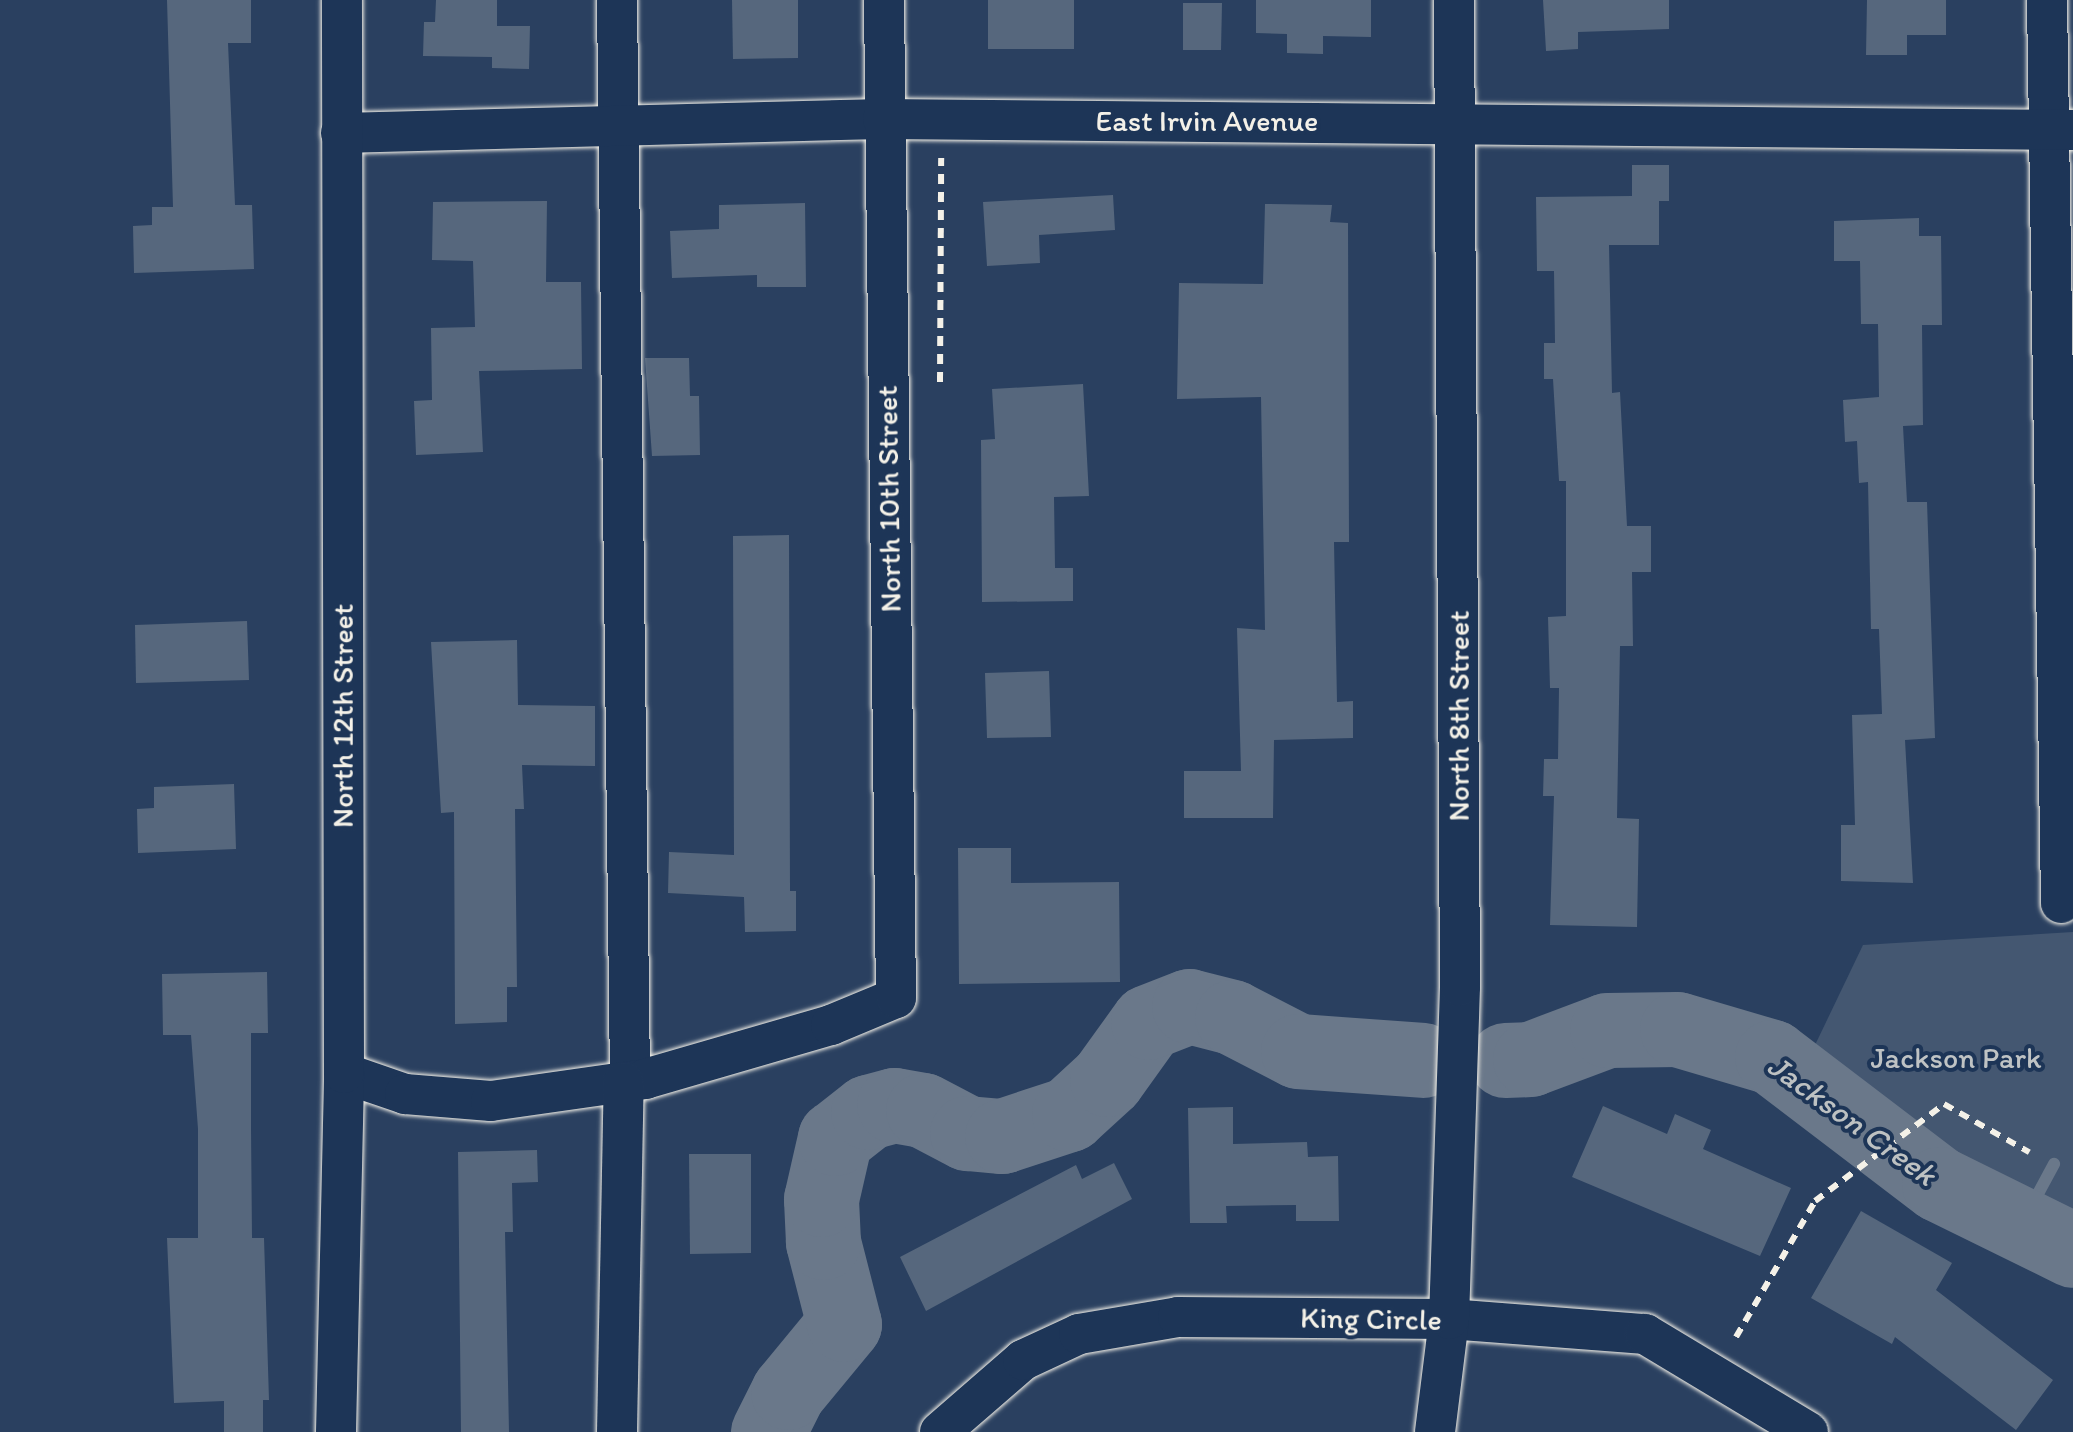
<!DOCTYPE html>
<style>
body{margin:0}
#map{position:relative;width:2073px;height:1432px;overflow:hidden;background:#2a4060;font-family:Itim,sans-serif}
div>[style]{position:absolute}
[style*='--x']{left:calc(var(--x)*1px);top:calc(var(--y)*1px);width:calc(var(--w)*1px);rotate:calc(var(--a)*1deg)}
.green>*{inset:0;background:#445771}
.stream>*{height:12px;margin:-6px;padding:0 6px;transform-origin:6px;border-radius:6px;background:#6a788a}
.river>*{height:75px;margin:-37.5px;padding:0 37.5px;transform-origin:37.5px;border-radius:37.5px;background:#6a788a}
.building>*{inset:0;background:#56677d}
.path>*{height:6px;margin-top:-3px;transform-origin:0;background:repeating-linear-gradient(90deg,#f4f1e8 0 10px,transparent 0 18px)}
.roads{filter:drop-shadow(0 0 2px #f4f1e8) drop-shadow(0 0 2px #f4f1e8)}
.minor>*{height:40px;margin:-20px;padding:0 20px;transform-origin:20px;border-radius:20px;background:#1d3557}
span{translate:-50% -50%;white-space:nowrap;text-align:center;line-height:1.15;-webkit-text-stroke:8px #1d3557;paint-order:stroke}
.street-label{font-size:30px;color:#f4f1e8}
.park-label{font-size:30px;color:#bfc3c4}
.water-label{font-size:32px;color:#bdc1c2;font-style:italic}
</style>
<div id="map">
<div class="green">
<div style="clip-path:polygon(2073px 932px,2073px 1278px,1793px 1091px,1863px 945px)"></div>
</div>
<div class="stream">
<div style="--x:2019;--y:1229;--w:74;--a:-61.7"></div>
</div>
<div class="river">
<div style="--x:1505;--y:1060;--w:25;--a:-2"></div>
<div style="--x:1530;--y:1059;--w:82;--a:-20.6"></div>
<div style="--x:1607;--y:1030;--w:70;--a:-0.8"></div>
<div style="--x:1677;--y:1029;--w:99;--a:16.4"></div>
<div style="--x:1772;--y:1057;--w:210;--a:37.3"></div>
<div style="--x:1939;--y:1184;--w:149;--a:26.2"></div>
<div style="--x:768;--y:1432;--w:45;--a:-63.4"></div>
<div style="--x:788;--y:1392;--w:88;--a:-50.5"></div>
<div style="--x:844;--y:1324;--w:85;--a:-104.4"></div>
<div style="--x:823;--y:1242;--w:43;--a:-92.7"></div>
<div style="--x:821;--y:1199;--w:63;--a:-77.1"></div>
<div style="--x:835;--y:1138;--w:42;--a:-38.2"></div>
<div style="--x:868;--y:1112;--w:27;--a:-15"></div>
<div style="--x:894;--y:1105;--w:29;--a:10"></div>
<div style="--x:923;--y:1110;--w:50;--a:27.6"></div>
<div style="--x:967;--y:1133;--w:35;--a:5"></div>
<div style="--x:1002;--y:1136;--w:71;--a:-18.2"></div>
<div style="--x:1069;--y:1114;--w:52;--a:-42.6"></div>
<div style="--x:1107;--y:1079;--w:70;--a:-54.3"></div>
<div style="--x:1148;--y:1022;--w:44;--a:-21.3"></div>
<div style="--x:1189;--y:1006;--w:44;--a:14.3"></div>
<div style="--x:1232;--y:1017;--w:74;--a:27.3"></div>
<div style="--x:1298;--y:1051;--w:125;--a:4.1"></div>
</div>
<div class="building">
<div style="clip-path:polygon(167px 0,251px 0,251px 43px,228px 43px,235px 205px,252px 205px,254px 269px,134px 273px,133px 226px,152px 225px,152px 207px,173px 207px)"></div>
<div style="clip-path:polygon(436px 0,497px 0,497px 26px,530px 26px,529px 69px,492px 68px,492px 57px,423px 56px,424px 22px,435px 22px)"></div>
<div style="clip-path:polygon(732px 0,798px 0,798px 58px,733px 59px)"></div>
<div style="clip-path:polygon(988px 0,1074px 0,1074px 49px,988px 49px)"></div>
<div style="clip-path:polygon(1256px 0,1371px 0,1371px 37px,1323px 36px,1323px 54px,1287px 53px,1287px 34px,1256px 33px)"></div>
<div style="clip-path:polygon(1543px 0,1669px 0,1669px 29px,1578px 32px,1578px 49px,1546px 51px)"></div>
<div style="clip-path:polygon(1867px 0,1946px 0,1946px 35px,1907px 35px,1907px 55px,1866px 55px)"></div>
<div style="clip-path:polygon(1183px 3px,1222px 3px,1221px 50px,1183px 50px)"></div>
<div style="clip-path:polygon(1632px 165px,1669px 165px,1669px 201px,1659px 201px,1659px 245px,1609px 245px,1612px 393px,1620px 392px,1627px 526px,1651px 526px,1651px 572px,1632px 572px,1633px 646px,1620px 646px,1617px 818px,1639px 819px,1637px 927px,1550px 925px,1554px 796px,1543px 796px,1544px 759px,1558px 759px,1559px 688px,1550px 688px,1548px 617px,1566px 616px,1566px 481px,1559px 481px,1553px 379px,1544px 379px,1544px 343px,1555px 343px,1554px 271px,1537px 271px,1536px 197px,1632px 196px)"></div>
<div style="clip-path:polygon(1113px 195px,1115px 230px,1039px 235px,1040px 263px,987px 266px,983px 202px)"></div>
<div style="clip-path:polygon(547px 201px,546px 282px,581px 282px,582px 369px,479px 371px,483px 452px,416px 455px,414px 401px,432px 400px,431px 328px,475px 327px,473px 261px,432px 260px,433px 202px)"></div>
<div style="clip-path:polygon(805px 203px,806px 287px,757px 287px,757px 275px,672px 278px,670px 231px,719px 229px,719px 205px)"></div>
<div style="clip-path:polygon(1265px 204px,1332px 205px,1330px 222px,1348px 223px,1349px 542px,1334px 542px,1337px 702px,1353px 701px,1353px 738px,1274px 740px,1273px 818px,1184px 818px,1184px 771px,1241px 771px,1237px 628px,1265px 630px,1261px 397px,1177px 399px,1179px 283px,1263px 284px)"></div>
<div style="clip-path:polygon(1919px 218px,1919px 236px,1941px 236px,1942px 325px,1922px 325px,1923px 425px,1903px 426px,1907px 502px,1927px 502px,1935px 738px,1905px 740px,1913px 883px,1841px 881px,1841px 825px,1855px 825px,1852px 715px,1882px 714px,1879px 629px,1871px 629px,1868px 482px,1859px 483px,1857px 441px,1845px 442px,1843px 400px,1879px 397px,1878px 324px,1861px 324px,1860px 261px,1834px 261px,1834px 221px)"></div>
<div style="clip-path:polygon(645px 358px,689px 358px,690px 396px,699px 396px,700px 455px,652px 456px)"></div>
<div style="clip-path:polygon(1083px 384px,1089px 496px,1054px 497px,1055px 568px,1073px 568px,1073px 601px,982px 602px,981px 440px,995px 439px,992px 389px)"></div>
<div style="clip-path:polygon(789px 535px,790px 891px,796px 891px,796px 931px,745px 932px,744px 897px,668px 893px,669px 852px,734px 855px,733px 536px)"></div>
<div style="clip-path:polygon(247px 621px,249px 680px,136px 683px,135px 625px)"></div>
<div style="clip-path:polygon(517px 640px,518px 705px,595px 706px,595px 766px,522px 765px,524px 809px,515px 809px,517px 987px,507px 987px,507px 1022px,455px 1024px,454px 812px,441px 813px,431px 642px)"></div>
<div style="clip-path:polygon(1049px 671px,1051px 737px,987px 738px,985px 673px)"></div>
<div style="clip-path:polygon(234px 784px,236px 849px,138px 853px,137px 809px,154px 808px,154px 787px)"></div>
<div style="clip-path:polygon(958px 848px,1011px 848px,1011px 883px,1119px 882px,1120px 982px,959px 984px)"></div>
<div style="clip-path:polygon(267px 972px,268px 1033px,251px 1033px,251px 1127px,252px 1238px,264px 1238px,269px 1400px,263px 1400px,263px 1432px,224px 1432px,224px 1401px,174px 1403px,167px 1238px,198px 1238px,198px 1129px,191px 1035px,163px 1035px,162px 974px)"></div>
<div style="clip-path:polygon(1603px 1106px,1667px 1134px,1675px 1114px,1711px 1130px,1703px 1149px,1791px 1188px,1760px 1256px,1572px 1177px)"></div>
<div style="clip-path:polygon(1233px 1107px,1233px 1144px,1307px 1142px,1308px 1157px,1338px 1156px,1339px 1221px,1296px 1221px,1296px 1205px,1226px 1206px,1227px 1223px,1190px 1223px,1188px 1108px)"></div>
<div style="clip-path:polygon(537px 1150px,538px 1182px,512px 1183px,513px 1232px,505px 1232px,509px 1432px,461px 1432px,458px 1152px)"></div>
<div style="clip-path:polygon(689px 1154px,751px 1154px,751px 1253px,690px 1254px)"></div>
<div style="clip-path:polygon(1114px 1163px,1132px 1199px,926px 1311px,900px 1257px,1076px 1165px,1082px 1179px)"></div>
<div style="clip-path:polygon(1861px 1211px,1952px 1263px,1936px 1290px,2053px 1380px,2016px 1430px,1895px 1337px,1892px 1344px,1811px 1298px)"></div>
</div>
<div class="path">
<div style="--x:940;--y:382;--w:224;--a:-89.7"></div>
<div style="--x:1736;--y:1337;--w:157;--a:-59.8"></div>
<div style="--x:1815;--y:1201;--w:161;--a:-36.9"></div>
<div style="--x:1944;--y:1104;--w:98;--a:29.5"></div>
</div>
<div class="roads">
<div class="minor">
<div style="--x:617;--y:0;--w:1081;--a:89.31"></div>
<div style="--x:2047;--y:0;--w:903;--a:89.11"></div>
<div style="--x:341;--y:133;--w:542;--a:-1.48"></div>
<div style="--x:883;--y:119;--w:1190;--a:0.53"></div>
<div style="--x:344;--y:1073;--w:65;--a:19"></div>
<div style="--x:405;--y:1094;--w:86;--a:4.7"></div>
<div style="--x:491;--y:1101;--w:156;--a:-8.1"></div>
<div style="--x:645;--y:1079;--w:194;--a:-16.2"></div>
<div style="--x:831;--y:1025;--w:70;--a:-22.6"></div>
<div style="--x:896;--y:998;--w:998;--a:-90.69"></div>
<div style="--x:336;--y:1432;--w:359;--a:-88.7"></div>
<div style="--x:344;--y:1073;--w:1073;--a:-90.11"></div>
<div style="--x:617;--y:1432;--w:350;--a:-88.9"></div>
<div style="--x:940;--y:1432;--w:110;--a:-40.9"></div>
<div style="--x:1023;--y:1360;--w:62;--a:-24.9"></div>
<div style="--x:1079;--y:1334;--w:100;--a:-9.7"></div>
<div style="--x:1178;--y:1317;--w:271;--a:0.4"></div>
<div style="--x:1449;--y:1319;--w:197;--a:4.4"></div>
<div style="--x:1645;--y:1334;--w:190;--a:31"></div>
<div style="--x:1435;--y:1432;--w:114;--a:-82.9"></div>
<div style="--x:1449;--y:1319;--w:333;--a:-88.1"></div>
<div style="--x:1460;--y:986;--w:986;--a:-90.35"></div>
</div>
</div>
<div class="street-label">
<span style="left:1207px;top:121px">East Irvin Avenue</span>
<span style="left:889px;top:499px;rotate:-91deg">North 10th Street</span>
<span style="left:343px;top:716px;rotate:-90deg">North 12th Street</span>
<span style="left:1459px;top:716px;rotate:-90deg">North 8th Street</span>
<span style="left:1371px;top:1319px;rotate:1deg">King Circle</span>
</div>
<div class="park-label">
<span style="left:1956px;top:1058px">Jackson Park</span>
</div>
<div class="water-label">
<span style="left:1852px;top:1120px;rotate:36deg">Jackson Creek</span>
</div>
</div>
